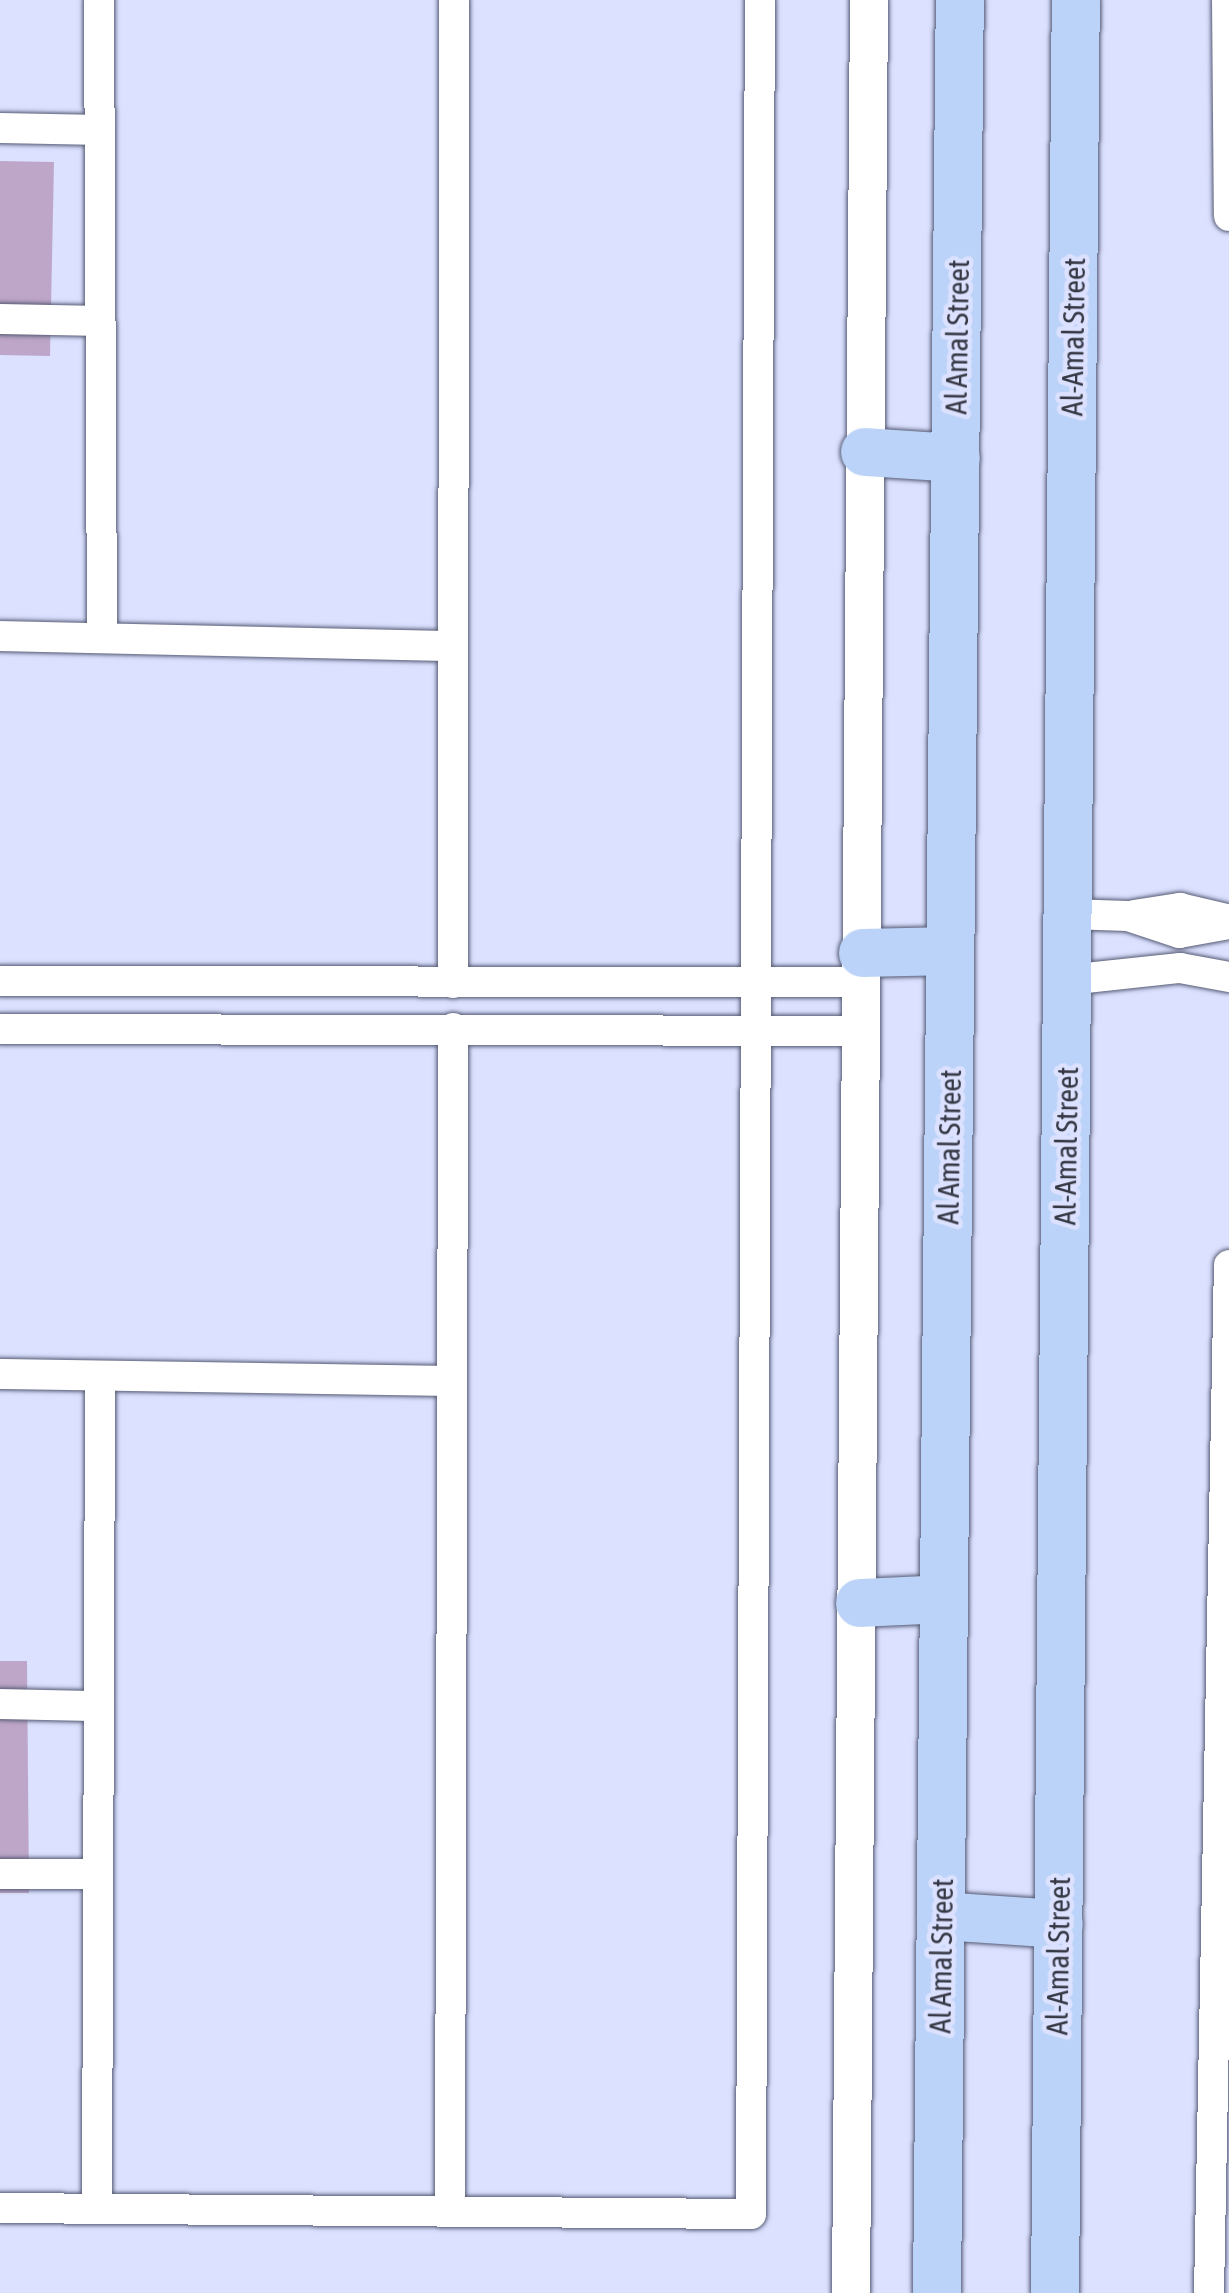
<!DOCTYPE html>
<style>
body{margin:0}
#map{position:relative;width:1229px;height:2293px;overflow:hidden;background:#dbe1ff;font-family:"Asap Condensed",sans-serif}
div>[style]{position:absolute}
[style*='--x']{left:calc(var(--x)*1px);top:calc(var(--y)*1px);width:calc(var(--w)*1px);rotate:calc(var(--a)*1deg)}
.green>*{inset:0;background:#bda6c8}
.roads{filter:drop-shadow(0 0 2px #565b74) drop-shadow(0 0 2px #565b74)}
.minor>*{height:30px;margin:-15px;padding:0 15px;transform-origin:15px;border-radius:15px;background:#fff}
.tertiary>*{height:38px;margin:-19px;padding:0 19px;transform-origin:19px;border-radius:19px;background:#fff}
.primary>*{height:48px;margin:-24px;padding:0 24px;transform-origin:24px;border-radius:24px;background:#bbd3f8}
span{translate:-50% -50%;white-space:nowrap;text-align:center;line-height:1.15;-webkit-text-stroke:9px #dbe1ff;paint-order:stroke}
.street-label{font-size:30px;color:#363844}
</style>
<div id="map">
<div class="green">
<div style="clip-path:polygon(0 161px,54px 162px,50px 356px,0 355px)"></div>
<div style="clip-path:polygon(0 1661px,27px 1661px,29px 1893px,0 1893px)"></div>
</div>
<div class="roads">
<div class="minor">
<div style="--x:99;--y:0;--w:637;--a:89.73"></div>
<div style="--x:1227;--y:0;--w:216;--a:89.5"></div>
<div style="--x:0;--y:128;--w:100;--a:1.1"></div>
<div style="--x:0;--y:319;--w:100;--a:1.1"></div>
<div style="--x:0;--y:636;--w:453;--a:1.3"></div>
<div style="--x:1068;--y:914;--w:60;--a:1.9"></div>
<div style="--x:1128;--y:916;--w:54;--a:18.4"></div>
<div style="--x:1179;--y:933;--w:51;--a:-10.2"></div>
<div style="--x:1134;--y:915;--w:47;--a:-8.7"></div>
<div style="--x:1180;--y:908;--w:47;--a:13.4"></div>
<div style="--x:1067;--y:980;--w:114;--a:-6.1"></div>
<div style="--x:1180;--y:968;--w:50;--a:10.4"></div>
<div style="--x:0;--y:981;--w:863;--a:0.07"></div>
<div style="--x:453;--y:983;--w:983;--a:-89.94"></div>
<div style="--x:0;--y:1029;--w:863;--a:0.13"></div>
<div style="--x:0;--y:1374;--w:452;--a:0.9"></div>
<div style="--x:0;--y:1704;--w:99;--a:1.2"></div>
<div style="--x:0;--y:1874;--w:98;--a:0"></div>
<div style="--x:0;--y:2208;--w:751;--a:0.46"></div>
<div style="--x:751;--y:2214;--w:2214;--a:-89.77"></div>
<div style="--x:97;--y:2209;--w:833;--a:-89.79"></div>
<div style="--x:450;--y:2212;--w:1184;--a:-89.85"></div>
<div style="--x:1209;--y:2293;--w:1028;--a:-88.89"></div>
</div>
<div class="tertiary">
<div style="--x:851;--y:2293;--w:2293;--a:-89.55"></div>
</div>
<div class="primary">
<div style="--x:865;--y:452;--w:91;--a:3.8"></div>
<div style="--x:863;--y:953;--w:87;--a:-1.3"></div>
<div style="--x:860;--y:1603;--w:84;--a:-2.7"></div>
<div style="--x:941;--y:1916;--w:118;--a:3.9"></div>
<div style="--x:937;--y:2293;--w:2293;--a:-89.43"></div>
<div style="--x:1055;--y:2293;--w:2293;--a:-89.48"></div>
</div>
</div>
<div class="street-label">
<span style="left:957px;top:337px;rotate:-89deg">Al Amal Street</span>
<span style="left:1073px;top:337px;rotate:-89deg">Al-Amal Street</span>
<span style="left:1066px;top:1146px;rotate:-89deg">Al-Amal Street</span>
<span style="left:949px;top:1147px;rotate:-89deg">Al Amal Street</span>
<span style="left:941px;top:1956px;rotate:-89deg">Al Amal Street</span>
<span style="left:1058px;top:1956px;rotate:-89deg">Al-Amal Street</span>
</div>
</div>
